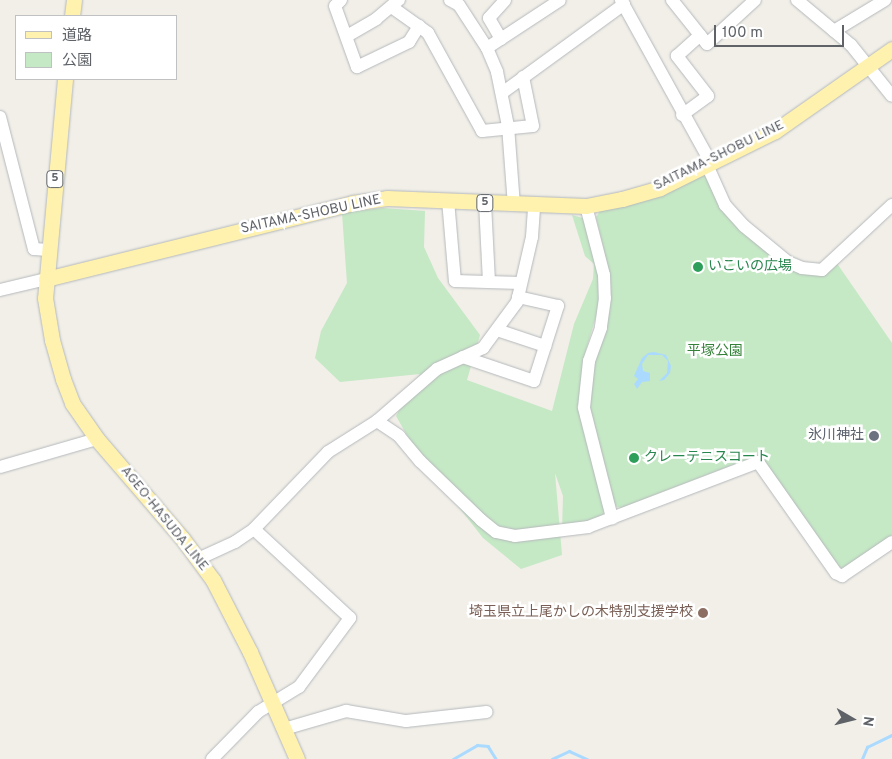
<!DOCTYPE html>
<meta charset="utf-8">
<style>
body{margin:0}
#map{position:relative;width:892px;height:759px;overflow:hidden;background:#f1efe8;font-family:Overpass,"Noto Sans JP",sans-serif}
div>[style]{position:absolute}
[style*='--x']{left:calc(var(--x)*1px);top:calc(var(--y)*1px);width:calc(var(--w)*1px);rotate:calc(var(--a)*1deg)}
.green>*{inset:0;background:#c5e8c5}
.water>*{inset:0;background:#aadaff}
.stream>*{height:2.5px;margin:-1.25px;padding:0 1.25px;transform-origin:1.25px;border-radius:1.25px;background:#aadaff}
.roads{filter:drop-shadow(0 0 1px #b5b8bc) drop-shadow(0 0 1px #b5b8bc)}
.minor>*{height:12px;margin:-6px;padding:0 6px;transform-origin:6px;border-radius:6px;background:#fff}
.major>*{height:15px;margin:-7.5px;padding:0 7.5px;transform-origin:7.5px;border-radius:7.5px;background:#fff2af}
.dots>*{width:14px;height:14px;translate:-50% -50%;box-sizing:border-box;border:2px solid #fff;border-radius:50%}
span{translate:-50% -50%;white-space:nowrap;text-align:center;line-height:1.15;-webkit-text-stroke:5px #fff;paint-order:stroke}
.shield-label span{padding:1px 4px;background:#fff;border:1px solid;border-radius:4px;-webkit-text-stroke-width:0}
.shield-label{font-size:12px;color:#5f6368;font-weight:700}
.street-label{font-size:14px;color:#5f6368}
.leisure-label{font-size:14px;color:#27864d}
.left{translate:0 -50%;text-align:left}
.park-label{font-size:14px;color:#348238}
.worship-label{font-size:14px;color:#5b616d}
.right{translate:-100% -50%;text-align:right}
.education-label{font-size:14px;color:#785e54}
.legend{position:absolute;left:15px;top:15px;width:162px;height:65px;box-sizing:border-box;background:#fff;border:1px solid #bfc1c3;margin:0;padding:6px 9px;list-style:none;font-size:15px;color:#5f6368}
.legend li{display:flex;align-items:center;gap:10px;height:25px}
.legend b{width:25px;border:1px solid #bfc1c3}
.north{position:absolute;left:827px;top:694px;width:50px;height:50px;-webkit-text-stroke:4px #fff;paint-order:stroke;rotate:98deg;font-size:14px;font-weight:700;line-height:20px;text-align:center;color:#5f6368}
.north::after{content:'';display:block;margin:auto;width:18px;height:22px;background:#5f6368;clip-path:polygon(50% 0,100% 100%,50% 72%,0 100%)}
.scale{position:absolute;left:714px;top:25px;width:130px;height:22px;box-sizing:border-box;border:2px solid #5f6368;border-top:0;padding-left:6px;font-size:15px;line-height:18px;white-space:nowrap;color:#5f6368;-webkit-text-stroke:4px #fff;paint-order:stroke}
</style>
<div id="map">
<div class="green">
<div style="clip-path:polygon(707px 173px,723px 207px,800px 270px,836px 262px,892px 343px,892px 535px,844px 568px,837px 567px,758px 455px,621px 508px,615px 506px,589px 404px,594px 356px,610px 309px,610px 276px,596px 217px,600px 211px,676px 188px)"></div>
<div style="clip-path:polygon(383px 208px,425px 211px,424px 247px,438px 278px,480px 335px,467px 380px,552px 411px,574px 324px,593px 279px,594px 264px,585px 256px,572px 215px,586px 219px,598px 266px,601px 300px,583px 360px,579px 410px,606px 508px,602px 516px,562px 531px,563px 496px,555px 473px,562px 555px,521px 569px,483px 538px,420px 458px,396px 416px,420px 374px,340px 382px,315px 358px,321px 331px,347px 283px,342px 213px)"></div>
</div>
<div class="water">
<div style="clip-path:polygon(648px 353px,654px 352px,666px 355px,671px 366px,670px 373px,664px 380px,659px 381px,667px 373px,668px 361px,662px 355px,648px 355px,642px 364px,643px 371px,650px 373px,650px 381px,642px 382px,637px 389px,634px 384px,638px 379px,634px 376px,642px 358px)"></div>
</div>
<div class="stream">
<div style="--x:453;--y:759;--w:28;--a:-30"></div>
<div style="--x:477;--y:745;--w:11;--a:5"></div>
<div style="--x:488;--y:746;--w:15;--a:58"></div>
<div style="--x:552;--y:759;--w:19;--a:-25"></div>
<div style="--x:569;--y:751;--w:20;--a:24"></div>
<div style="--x:862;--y:759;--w:13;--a:-67"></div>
<div style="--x:867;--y:747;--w:28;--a:-26"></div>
</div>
<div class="roads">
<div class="minor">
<div style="--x:341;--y:0;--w:8;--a:135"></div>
<div style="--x:335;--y:6;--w:65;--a:70.2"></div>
<div style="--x:357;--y:67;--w:58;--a:-25.7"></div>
<div style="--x:409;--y:42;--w:19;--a:-58"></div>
<div style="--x:450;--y:0;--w:10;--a:29"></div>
<div style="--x:459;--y:5;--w:51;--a:56.9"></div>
<div style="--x:487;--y:48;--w:26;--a:67"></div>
<div style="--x:497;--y:72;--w:55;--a:78.5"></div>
<div style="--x:508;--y:126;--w:79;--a:85.7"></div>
<div style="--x:621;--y:0;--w:186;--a:61.1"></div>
<div style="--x:672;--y:0;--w:56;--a:51.5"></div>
<div style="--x:707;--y:44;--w:65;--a:-42.5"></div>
<div style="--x:797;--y:0;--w:70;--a:39.8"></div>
<div style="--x:851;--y:45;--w:65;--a:51.2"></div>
<div style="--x:393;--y:8;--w:43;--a:35.5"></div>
<div style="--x:428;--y:33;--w:112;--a:61.1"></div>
<div style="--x:482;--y:131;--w:51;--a:-5.6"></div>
<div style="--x:533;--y:126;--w:50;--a:-101.5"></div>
<div style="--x:834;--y:31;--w:60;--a:-31.3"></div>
<div style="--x:347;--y:36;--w:34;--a:-30"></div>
<div style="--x:376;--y:19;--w:30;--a:-40"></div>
<div style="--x:501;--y:39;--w:24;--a:-120"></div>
<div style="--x:489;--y:18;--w:24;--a:-48"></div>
<div style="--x:487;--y:48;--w:87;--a:-33.3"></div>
<div style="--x:502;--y:93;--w:151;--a:-36.1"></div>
<div style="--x:682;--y:115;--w:32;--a:-36"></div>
<div style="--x:708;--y:96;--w:51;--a:-127.8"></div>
<div style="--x:677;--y:56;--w:31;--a:-42"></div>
<div style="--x:0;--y:117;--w:136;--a:75.6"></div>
<div style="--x:34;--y:249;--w:14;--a:4"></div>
<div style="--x:707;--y:165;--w:44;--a:65.8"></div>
<div style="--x:725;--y:205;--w:28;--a:48"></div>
<div style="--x:744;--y:226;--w:57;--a:39.3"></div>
<div style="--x:788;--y:262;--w:15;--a:23"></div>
<div style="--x:802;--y:268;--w:20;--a:6"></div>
<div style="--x:822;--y:270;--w:96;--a:-42.9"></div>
<div style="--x:448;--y:200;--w:81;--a:85.1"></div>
<div style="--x:455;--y:281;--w:65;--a:1.8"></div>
<div style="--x:485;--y:203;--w:78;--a:87.1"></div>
<div style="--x:586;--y:206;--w:71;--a:75.4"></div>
<div style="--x:604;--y:275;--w:23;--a:88"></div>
<div style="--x:605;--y:298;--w:30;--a:98"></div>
<div style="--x:601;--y:328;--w:35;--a:110"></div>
<div style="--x:589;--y:361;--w:47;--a:96.1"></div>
<div style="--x:584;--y:408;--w:114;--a:75.7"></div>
<div style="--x:0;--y:290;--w:47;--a:-13.4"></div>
<div style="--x:497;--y:330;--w:51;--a:18.4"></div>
<div style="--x:463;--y:357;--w:75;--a:18.7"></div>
<div style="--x:534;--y:381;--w:79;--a:-72.3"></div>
<div style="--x:558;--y:306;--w:41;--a:-167.3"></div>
<div style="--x:377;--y:421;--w:27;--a:34"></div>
<div style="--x:399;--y:436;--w:33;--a:50"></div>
<div style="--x:420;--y:461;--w:85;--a:44"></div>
<div style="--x:481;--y:520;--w:19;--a:39"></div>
<div style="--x:496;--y:532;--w:19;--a:12"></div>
<div style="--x:515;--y:536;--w:74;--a:-7"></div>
<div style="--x:588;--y:527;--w:182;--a:-20.9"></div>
<div style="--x:758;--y:462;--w:136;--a:54.9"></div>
<div style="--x:836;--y:573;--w:7;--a:27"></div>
<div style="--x:842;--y:576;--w:60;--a:-34.2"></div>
<div style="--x:0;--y:467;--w:101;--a:-16.1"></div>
<div style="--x:198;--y:559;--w:41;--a:-24.7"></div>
<div style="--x:235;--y:542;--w:23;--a:-34"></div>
<div style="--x:254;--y:529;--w:107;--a:-46.1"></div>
<div style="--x:328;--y:452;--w:58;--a:-32.3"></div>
<div style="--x:377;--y:421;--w:79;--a:-40.9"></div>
<div style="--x:437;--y:369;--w:51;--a:-24.5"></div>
<div style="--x:483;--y:348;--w:57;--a:-53.5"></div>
<div style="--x:517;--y:302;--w:67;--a:-77"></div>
<div style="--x:532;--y:237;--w:32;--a:-86"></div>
<div style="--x:284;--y:729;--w:65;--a:-16.2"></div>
<div style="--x:346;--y:711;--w:61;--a:9.5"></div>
<div style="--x:406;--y:721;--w:81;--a:-6.4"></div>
<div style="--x:212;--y:759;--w:66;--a:-45.6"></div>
<div style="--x:258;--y:712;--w:48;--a:-31.4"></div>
<div style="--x:299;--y:687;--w:86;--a:-53.5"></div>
<div style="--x:350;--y:618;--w:131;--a:-137.2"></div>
</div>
<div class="major">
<div style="--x:72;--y:16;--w:16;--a:-83"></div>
<div style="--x:65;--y:79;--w:220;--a:95.2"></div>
<div style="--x:45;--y:298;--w:43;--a:80.5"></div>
<div style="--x:52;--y:340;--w:41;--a:74.2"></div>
<div style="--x:63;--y:379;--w:26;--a:69"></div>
<div style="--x:72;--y:403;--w:44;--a:55.2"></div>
<div style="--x:97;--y:439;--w:130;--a:49.4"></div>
<div style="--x:182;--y:538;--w:52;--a:53.6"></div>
<div style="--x:213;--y:580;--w:81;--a:62.8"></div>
<div style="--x:250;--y:652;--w:117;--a:66.3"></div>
<div style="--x:46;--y:279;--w:315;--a:-13.9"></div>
<div style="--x:352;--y:203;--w:35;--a:-8"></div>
<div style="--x:387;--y:198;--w:199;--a:2.3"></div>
<div style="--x:586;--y:206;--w:37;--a:-11"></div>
<div style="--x:622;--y:199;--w:40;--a:-16"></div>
<div style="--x:660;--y:188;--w:128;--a:-26.4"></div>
<div style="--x:775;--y:131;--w:143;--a:-35"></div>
</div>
</div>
<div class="dots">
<div style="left:698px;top:267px;background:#2e9e5b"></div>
<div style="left:874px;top:436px;background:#6b7280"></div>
<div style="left:634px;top:458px;background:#2e9e5b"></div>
<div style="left:703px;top:613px;background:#8d6e63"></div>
</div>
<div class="shield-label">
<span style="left:55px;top:179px">5</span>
<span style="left:485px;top:203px">5</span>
</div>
<div class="street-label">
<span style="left:719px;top:156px;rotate:-26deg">SAITAMA-SHOBU LINE</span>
<span style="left:311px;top:215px;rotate:-12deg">SAITAMA-SHOBU LINE</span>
<span style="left:164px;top:519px;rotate:51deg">AGEO-HASUDA LINE</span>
</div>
<div class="leisure-label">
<span class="left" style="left:708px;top:267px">いこいの広場</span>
<span class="left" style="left:644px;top:458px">クレーテニスコート</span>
</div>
<div class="park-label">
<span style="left:715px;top:352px">平塚公園</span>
</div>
<div class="worship-label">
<span class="right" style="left:864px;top:436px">氷川神社</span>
</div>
<div class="education-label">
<span class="right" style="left:693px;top:613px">埼玉県立上尾かしの木特別支援学校</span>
</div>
<ul class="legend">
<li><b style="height:6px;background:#fff2af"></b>道路</li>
<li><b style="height:14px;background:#c5e8c5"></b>公園</li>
</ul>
<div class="north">N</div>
<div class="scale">100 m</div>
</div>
